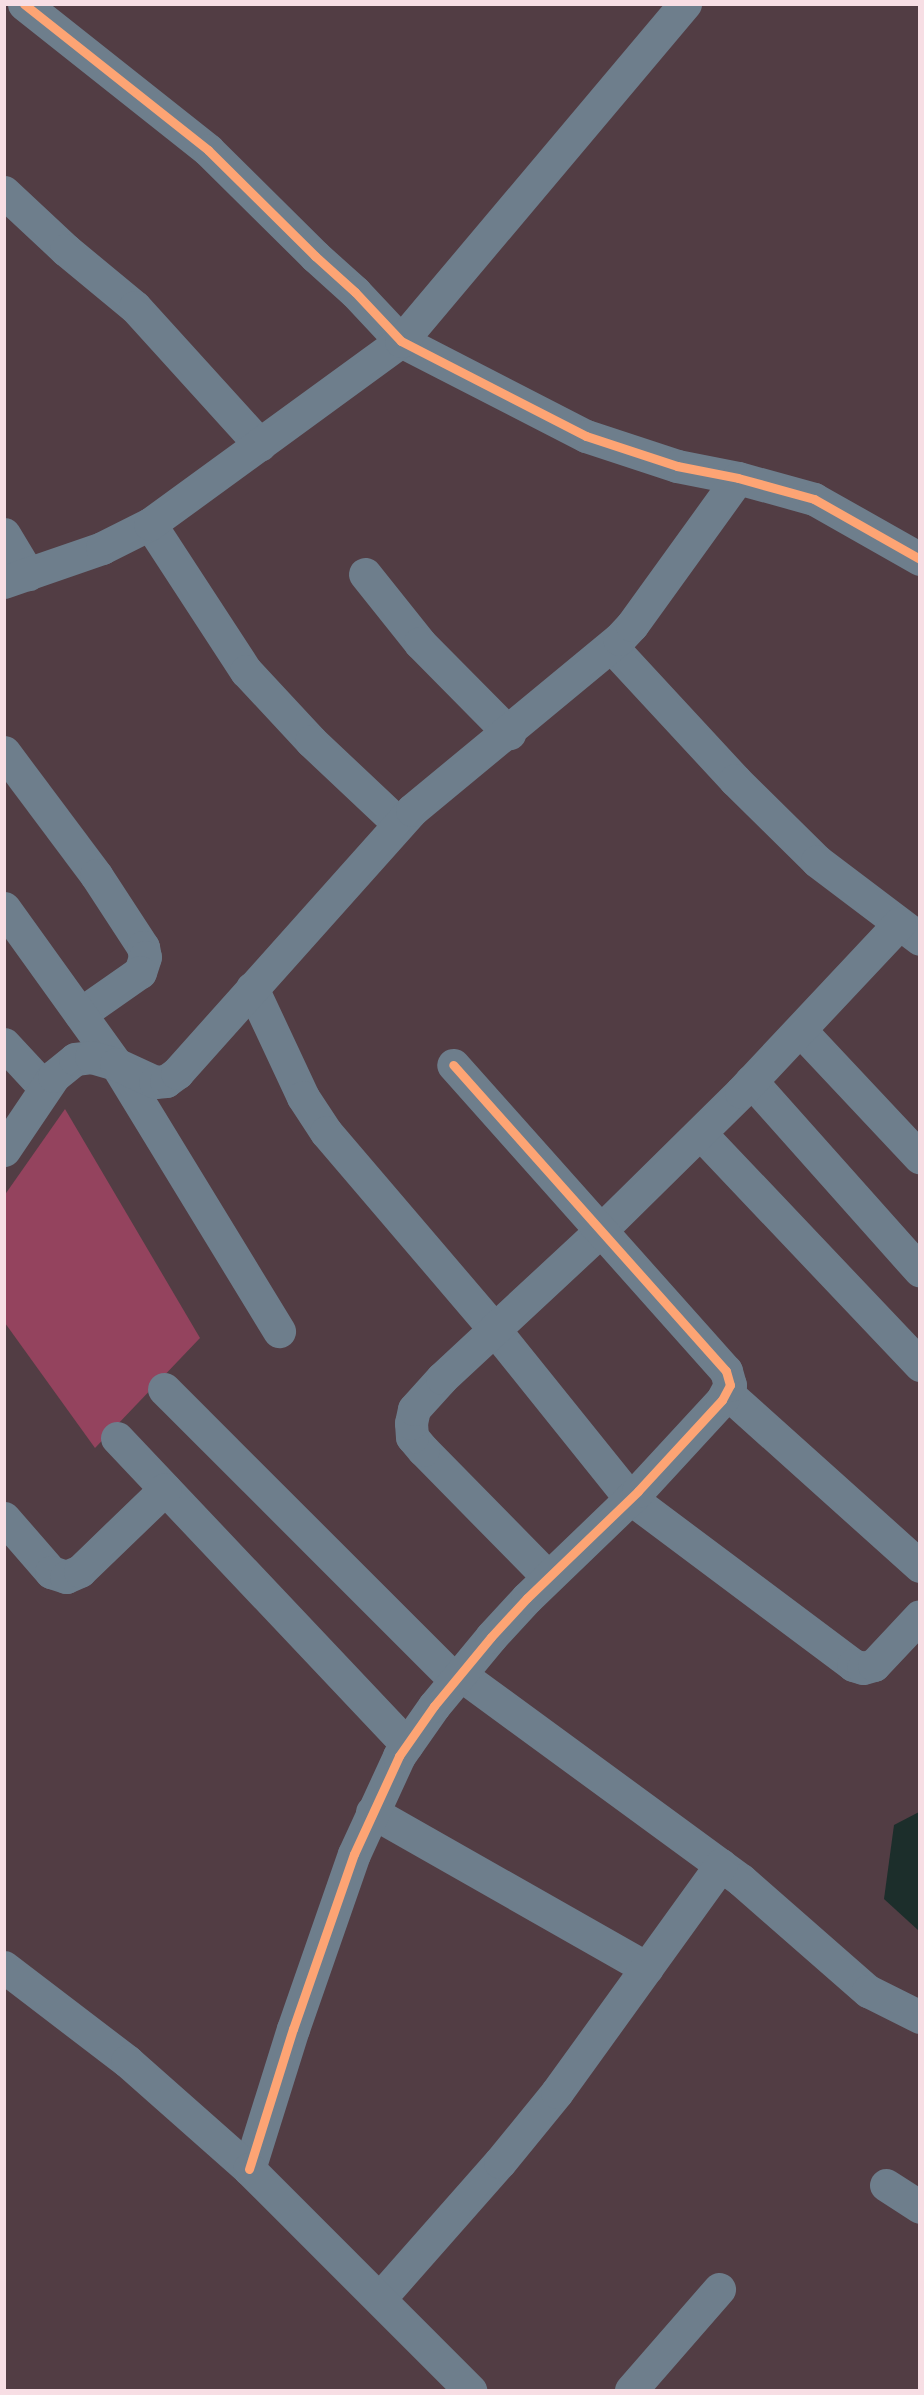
<!DOCTYPE html>
<style>
body{margin:0}
#map{position:relative;width:924px;height:2395px;overflow:hidden;background:#523d44;font-family:Helvetica,sans-serif}
div>[style]{position:absolute}
[style*='--x']{left:calc(var(--x)*1px);top:calc(var(--y)*1px);width:calc(var(--w)*1px);rotate:calc(var(--a)*1deg)}
.green>*{inset:0;background:#94435e}
.water>*{inset:0;background:#1c2e2b}
.minor>*{height:33px;margin:-16.5px;padding:0 16.5px;transform-origin:16.5px;border-radius:16.5px;background:#6e7e8c}
.tertiary>*{height:33px;margin:-16.5px;padding:0 16.5px;transform-origin:16.5px;border-radius:16.5px;background:#6e7e8c}
.cycleway>*{height:9px;margin:-4.5px;padding:0 4.5px;transform-origin:4.5px;border-radius:4.5px;background:#fda474}
span{translate:-50% -50%;white-space:nowrap;text-align:center;line-height:1.15;-webkit-text-stroke:4.5px #5b3440;paint-order:stroke}
.frame{position:absolute;inset:0;border:6px solid #f7dee4;pointer-events:none}
</style>
<div id="map">
<div class="green">
<div style="clip-path:polygon(65px 1109px,200px 1338px,95px 1448px,5px 1323px,4px 1196px)"></div>
</div>
<div class="water">
<div style="clip-path:polygon(919px 1812px,919px 1931px,884px 1899px,894px 1825px)"></div>
</div>
<div class="minor">
<div style="--x:24;--y:4;--w:235;--a:38.4"></div>
<div style="--x:208;--y:150;--w:151;--a:44.7"></div>
<div style="--x:315;--y:256;--w:54;--a:42"></div>
<div style="--x:355;--y:292;--w:67;--a:46.8"></div>
<div style="--x:401;--y:341;--w:208;--a:27.2"></div>
<div style="--x:586;--y:436;--w:96;--a:18.2"></div>
<div style="--x:677;--y:466;--w:62;--a:11.1"></div>
<div style="--x:738;--y:478;--w:79;--a:15.4"></div>
<div style="--x:814;--y:499;--w:122;--a:29.5"></div>
<div style="--x:4;--y:192;--w:85;--a:43.1"></div>
<div style="--x:66;--y:250;--w:89;--a:39.6"></div>
<div style="--x:135;--y:307;--w:186;--a:47.8"></div>
<div style="--x:150;--y:524;--w:176;--a:56.9"></div>
<div style="--x:246;--y:671;--w:96;--a:47.1"></div>
<div style="--x:311;--y:741;--w:121;--a:43.3"></div>
<div style="--x:4;--y:534;--w:47;--a:59"></div>
<div style="--x:365;--y:574;--w:88;--a:51.4"></div>
<div style="--x:420;--y:643;--w:127;--a:45.3"></div>
<div style="--x:4;--y:582;--w:104;--a:-19.1"></div>
<div style="--x:102;--y:548;--w:54;--a:-26.6"></div>
<div style="--x:150;--y:524;--w:311;--a:-36.1"></div>
<div style="--x:401;--y:341;--w:441;--a:-49.9"></div>
<div style="--x:611;--y:646;--w:183;--a:47.2"></div>
<div style="--x:735;--y:780;--w:115;--a:44.6"></div>
<div style="--x:817;--y:861;--w:129;--a:37.1"></div>
<div style="--x:4;--y:752;--w:154;--a:53.2"></div>
<div style="--x:96;--y:875;--w:86;--a:56.9"></div>
<div style="--x:143;--y:947;--w:10;--a:79"></div>
<div style="--x:145;--y:957;--w:16;--a:108"></div>
<div style="--x:140;--y:972;--w:73;--a:145"></div>
<div style="--x:4;--y:908;--w:192;--a:54.3"></div>
<div style="--x:116;--y:1064;--w:313;--a:58.6"></div>
<div style="--x:252;--y:988;--w:120;--a:64.9"></div>
<div style="--x:303;--y:1097;--w:42;--a:56.7"></div>
<div style="--x:326;--y:1132;--w:259;--a:49.5"></div>
<div style="--x:494;--y:1329;--w:217;--a:51.2"></div>
<div style="--x:630;--y:1498;--w:279;--a:36.8"></div>
<div style="--x:853;--y:1665;--w:10;--a:17"></div>
<div style="--x:863;--y:1668;--w:11;--a:-15"></div>
<div style="--x:874;--y:1665;--w:67;--a:-46.8"></div>
<div style="--x:800;--y:1030;--w:175;--a:46.8"></div>
<div style="--x:4;--y:1044;--w:60;--a:47"></div>
<div style="--x:751;--y:1081;--w:254;--a:48.3"></div>
<div style="--x:700;--y:1133;--w:320;--a:46.5"></div>
<div style="--x:4;--y:1150;--w:89;--a:-56"></div>
<div style="--x:54;--y:1076;--w:27;--a:-39"></div>
<div style="--x:75;--y:1059;--w:16;--a:-7"></div>
<div style="--x:91;--y:1057;--w:26;--a:16"></div>
<div style="--x:116;--y:1064;--w:43;--a:24.8"></div>
<div style="--x:155;--y:1082;--w:11;--a:-5"></div>
<div style="--x:166;--y:1081;--w:14;--a:-36"></div>
<div style="--x:177;--y:1073;--w:353;--a:-48.2"></div>
<div style="--x:412;--y:810;--w:268;--a:-39.6"></div>
<div style="--x:619;--y:639;--w:19;--a:-47"></div>
<div style="--x:632;--y:625;--w:181;--a:-54.2"></div>
<div style="--x:164;--y:1389;--w:413;--a:45"></div>
<div style="--x:727;--y:1393;--w:259;--a:41.9"></div>
<div style="--x:117;--y:1438;--w:422;--a:46.6"></div>
<div style="--x:4;--y:1518;--w:72;--a:49"></div>
<div style="--x:51;--y:1572;--w:16;--a:18"></div>
<div style="--x:66;--y:1577;--w:15;--a:-23"></div>
<div style="--x:80;--y:1571;--w:118;--a:-44"></div>
<div style="--x:548;--y:1577;--w:178;--a:-134.5"></div>
<div style="--x:423;--y:1450;--w:17;--a:-130"></div>
<div style="--x:412;--y:1437;--w:14;--a:-94"></div>
<div style="--x:411;--y:1423;--w:14;--a:-78"></div>
<div style="--x:414;--y:1409;--w:42;--a:-47.9"></div>
<div style="--x:442;--y:1378;--w:217;--a:-42.9"></div>
<div style="--x:601;--y:1230;--w:197;--a:-44.6"></div>
<div style="--x:741;--y:1092;--w:231;--a:-46.8"></div>
<div style="--x:461;--y:1675;--w:347;--a:36.2"></div>
<div style="--x:741;--y:1880;--w:169;--a:41.2"></div>
<div style="--x:868;--y:1991;--w:58;--a:26.6"></div>
<div style="--x:372;--y:1812;--w:316;--a:29.6"></div>
<div style="--x:249;--y:2169;--w:147;--a:-72.6"></div>
<div style="--x:293;--y:2029;--w:185;--a:-70.8"></div>
<div style="--x:354;--y:1854;--w:108;--a:-65.3"></div>
<div style="--x:399;--y:1756;--w:61;--a:-55"></div>
<div style="--x:434;--y:1706;--w:89;--a:-50.4"></div>
<div style="--x:491;--y:1637;--w:53;--a:-47.3"></div>
<div style="--x:527;--y:1598;--w:154;--a:-43.9"></div>
<div style="--x:638;--y:1491;--w:124;--a:-47.3"></div>
<div style="--x:722;--y:1400;--w:17;--a:-62"></div>
<div style="--x:730;--y:1385;--w:15;--a:-106"></div>
<div style="--x:726;--y:1371;--w:410;--a:-131.7"></div>
<div style="--x:886;--y:2185;--w:40;--a:32.9"></div>
<div style="--x:380;--y:2298;--w:181;--a:-48.6"></div>
<div style="--x:500;--y:2162;--w:90;--a:-50.8"></div>
<div style="--x:557;--y:2092;--w:280;--a:-54.2"></div>
<div style="--x:631;--y:2390;--w:134;--a:-48.9"></div>
</div>
<div class="tertiary">
<div style="--x:4;--y:1967;--w:155;--a:37.4"></div>
<div style="--x:127;--y:2061;--w:163;--a:41.5"></div>
<div style="--x:249;--y:2169;--w:313;--a:45"></div>
</div>
<div class="cycleway">
<div style="--x:24;--y:4;--w:235;--a:38.4"></div>
<div style="--x:208;--y:150;--w:151;--a:44.7"></div>
<div style="--x:315;--y:256;--w:54;--a:42"></div>
<div style="--x:355;--y:292;--w:67;--a:46.8"></div>
<div style="--x:401;--y:341;--w:208;--a:27.2"></div>
<div style="--x:586;--y:436;--w:96;--a:18.2"></div>
<div style="--x:677;--y:466;--w:62;--a:11.1"></div>
<div style="--x:738;--y:478;--w:79;--a:15.4"></div>
<div style="--x:814;--y:499;--w:122;--a:29.5"></div>
<div style="--x:249;--y:2169;--w:147;--a:-72.6"></div>
<div style="--x:293;--y:2029;--w:185;--a:-70.8"></div>
<div style="--x:354;--y:1854;--w:108;--a:-65.3"></div>
<div style="--x:399;--y:1756;--w:61;--a:-55"></div>
<div style="--x:434;--y:1706;--w:89;--a:-50.4"></div>
<div style="--x:491;--y:1637;--w:53;--a:-47.3"></div>
<div style="--x:527;--y:1598;--w:154;--a:-43.9"></div>
<div style="--x:638;--y:1491;--w:124;--a:-47.3"></div>
<div style="--x:722;--y:1400;--w:17;--a:-62"></div>
<div style="--x:730;--y:1385;--w:15;--a:-106"></div>
<div style="--x:726;--y:1371;--w:410;--a:-131.7"></div>
</div>
<div class="frame"></div>
</div>
